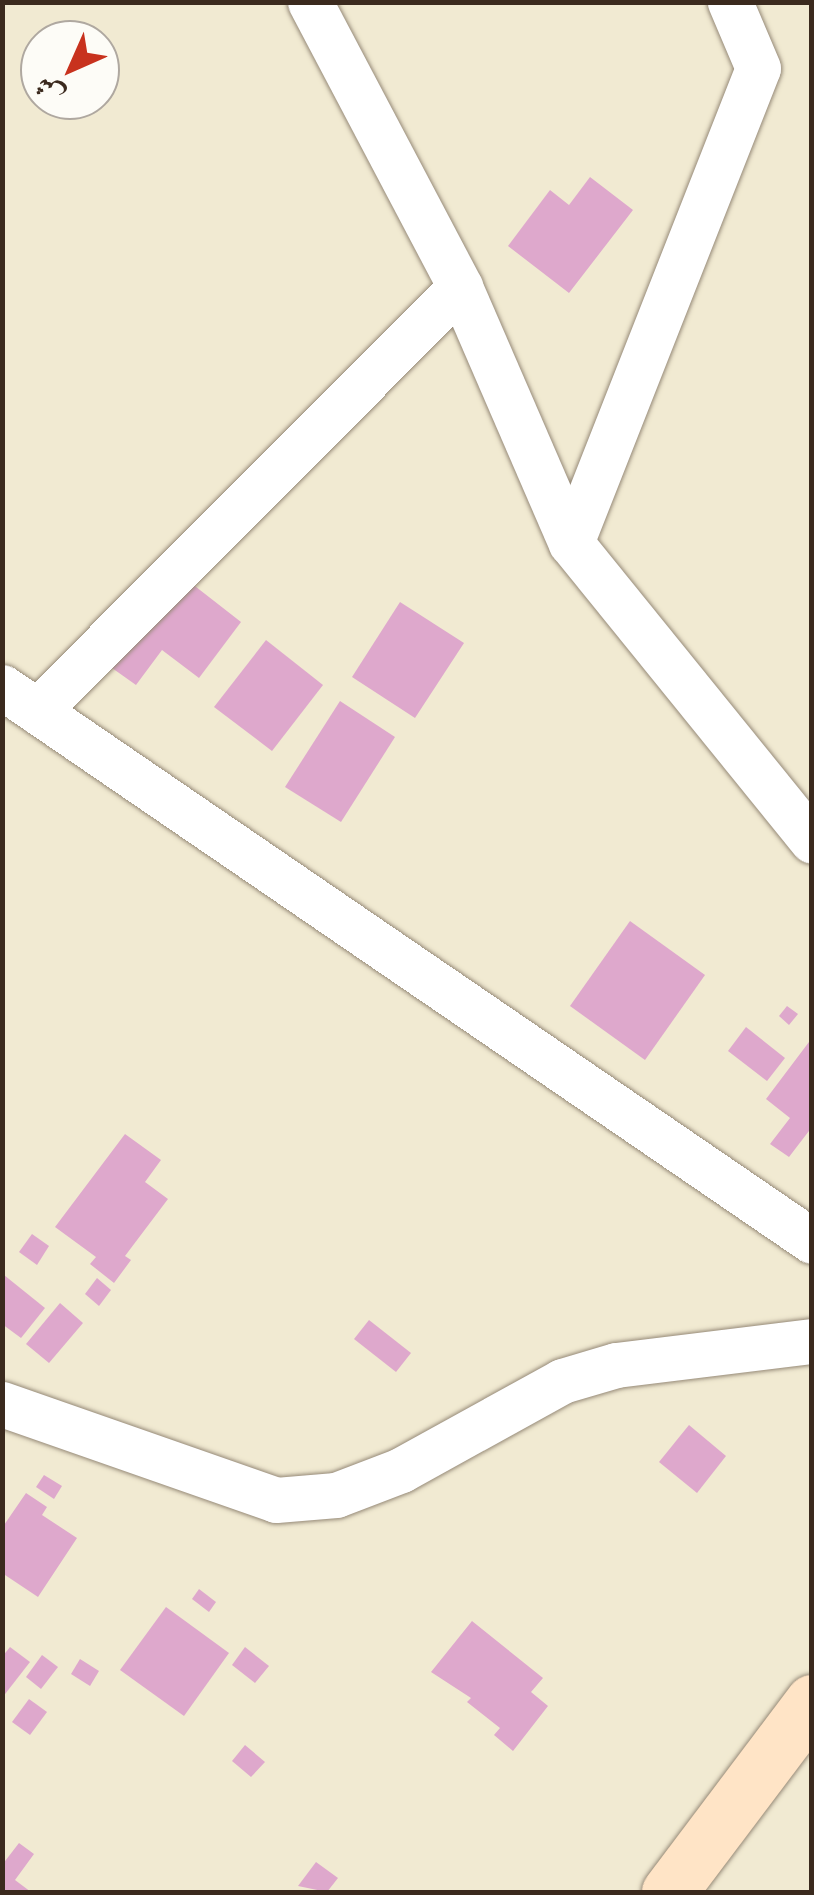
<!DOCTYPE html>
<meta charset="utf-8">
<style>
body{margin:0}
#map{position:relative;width:814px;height:1895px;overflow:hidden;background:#f1ead2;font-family:"IM FELL Double Pica",Amiri,serif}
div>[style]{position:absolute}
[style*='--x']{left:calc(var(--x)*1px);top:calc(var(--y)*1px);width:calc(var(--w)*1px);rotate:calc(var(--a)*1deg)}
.building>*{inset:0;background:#dea8cc}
.roads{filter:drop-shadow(0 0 2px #968a78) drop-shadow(0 0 2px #968a78)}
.street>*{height:45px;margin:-22.5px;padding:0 22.5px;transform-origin:22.5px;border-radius:22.5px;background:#fff}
.secondary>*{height:55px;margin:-27.5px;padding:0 27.5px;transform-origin:27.5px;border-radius:27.5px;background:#ffe4c6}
span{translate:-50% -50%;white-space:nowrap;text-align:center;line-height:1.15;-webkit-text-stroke:8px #fdfcf7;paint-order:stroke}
.frame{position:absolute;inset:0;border:5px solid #3b2a1e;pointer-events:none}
.north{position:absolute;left:20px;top:20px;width:100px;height:100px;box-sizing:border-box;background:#fdfcf7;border:2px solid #afa8a0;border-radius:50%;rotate:225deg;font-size:28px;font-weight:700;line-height:40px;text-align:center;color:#3b2a1e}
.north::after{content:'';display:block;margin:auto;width:35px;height:45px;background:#c8321e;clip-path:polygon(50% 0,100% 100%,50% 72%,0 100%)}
</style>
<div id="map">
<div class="building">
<div style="clip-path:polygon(590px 177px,633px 210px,569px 293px,508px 246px,550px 190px,569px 205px)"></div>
<div style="clip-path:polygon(182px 576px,241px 622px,199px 678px,162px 650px,136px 685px,112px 668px)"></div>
<div style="clip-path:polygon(400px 602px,464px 643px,415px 718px,352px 677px)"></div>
<div style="clip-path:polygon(266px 640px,323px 685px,272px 751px,214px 707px)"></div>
<div style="clip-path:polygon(340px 701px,395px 737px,341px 822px,285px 787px)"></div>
<div style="clip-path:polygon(630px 921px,705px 975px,645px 1060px,570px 1006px)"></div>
<div style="clip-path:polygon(787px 1006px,798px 1014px,789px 1025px,779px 1016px)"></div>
<div style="clip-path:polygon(746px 1027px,785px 1058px,767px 1081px,728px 1051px)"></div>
<div style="clip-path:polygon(812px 1038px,812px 1127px,789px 1157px,770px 1144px,790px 1118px,766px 1099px)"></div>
<div style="clip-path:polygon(125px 1134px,161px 1160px,145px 1182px,168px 1199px,125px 1256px,131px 1260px,114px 1283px,90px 1264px,96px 1257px,55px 1227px)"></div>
<div style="clip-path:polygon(32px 1234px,49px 1246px,37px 1265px,19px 1252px)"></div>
<div style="clip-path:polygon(4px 1275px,45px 1308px,21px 1338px,2px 1324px)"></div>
<div style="clip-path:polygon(97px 1278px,111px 1290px,99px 1306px,85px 1294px)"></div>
<div style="clip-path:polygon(60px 1303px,83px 1323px,49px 1363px,26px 1344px)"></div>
<div style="clip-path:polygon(369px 1320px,411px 1353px,396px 1372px,354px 1339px)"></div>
<div style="clip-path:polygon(689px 1425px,726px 1456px,697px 1493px,659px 1462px)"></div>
<div style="clip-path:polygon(44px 1475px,62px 1486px,54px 1499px,36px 1487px)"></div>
<div style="clip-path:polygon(26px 1493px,47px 1507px,42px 1515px,77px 1538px,38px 1597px,2px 1573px,2px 1528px)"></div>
<div style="clip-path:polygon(199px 1589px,216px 1602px,209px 1612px,192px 1599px)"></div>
<div style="clip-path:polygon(166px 1607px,229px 1653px,184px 1716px,120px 1670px)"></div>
<div style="clip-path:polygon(472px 1621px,543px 1678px,531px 1692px,548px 1706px,513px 1751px,494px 1735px,500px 1728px,467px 1702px,471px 1698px,431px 1672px)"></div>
<div style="clip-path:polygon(10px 1647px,30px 1662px,2px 1698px,2px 1657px)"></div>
<div style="clip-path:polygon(245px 1647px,269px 1666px,255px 1683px,232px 1665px)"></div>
<div style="clip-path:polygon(42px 1655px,58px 1667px,41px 1689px,26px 1677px)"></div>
<div style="clip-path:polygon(80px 1659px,99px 1671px,90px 1686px,71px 1674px)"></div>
<div style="clip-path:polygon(29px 1699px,47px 1712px,30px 1735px,12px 1722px)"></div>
<div style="clip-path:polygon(245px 1745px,265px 1762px,251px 1777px,232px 1761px)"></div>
<div style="clip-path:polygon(19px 1843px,34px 1854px,15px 1880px,31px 1892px,2px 1892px,2px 1865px)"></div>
<div style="clip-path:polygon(316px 1862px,338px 1878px,327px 1892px,298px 1886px)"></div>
</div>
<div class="roads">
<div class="street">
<div style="--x:310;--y:2;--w:322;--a:62.2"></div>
<div style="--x:460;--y:287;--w:279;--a:66.6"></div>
<div style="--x:571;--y:543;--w:383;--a:51"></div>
<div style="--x:571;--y:543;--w:510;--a:-68.51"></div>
<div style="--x:758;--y:68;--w:72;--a:-113"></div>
<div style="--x:2;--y:687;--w:981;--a:34.37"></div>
<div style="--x:37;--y:711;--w:599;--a:-45.07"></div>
<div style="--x:2;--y:1404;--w:290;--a:19.3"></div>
<div style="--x:276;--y:1500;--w:60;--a:-4.8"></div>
<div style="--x:336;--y:1495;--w:70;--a:-21"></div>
<div style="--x:401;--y:1470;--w:184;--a:-28.9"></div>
<div style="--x:562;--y:1381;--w:56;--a:-16.5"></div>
<div style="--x:616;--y:1365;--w:197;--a:-7"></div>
</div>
<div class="secondary">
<div style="--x:669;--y:1892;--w:238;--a:-53"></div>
</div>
</div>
<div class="frame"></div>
<div class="north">ش</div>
</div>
